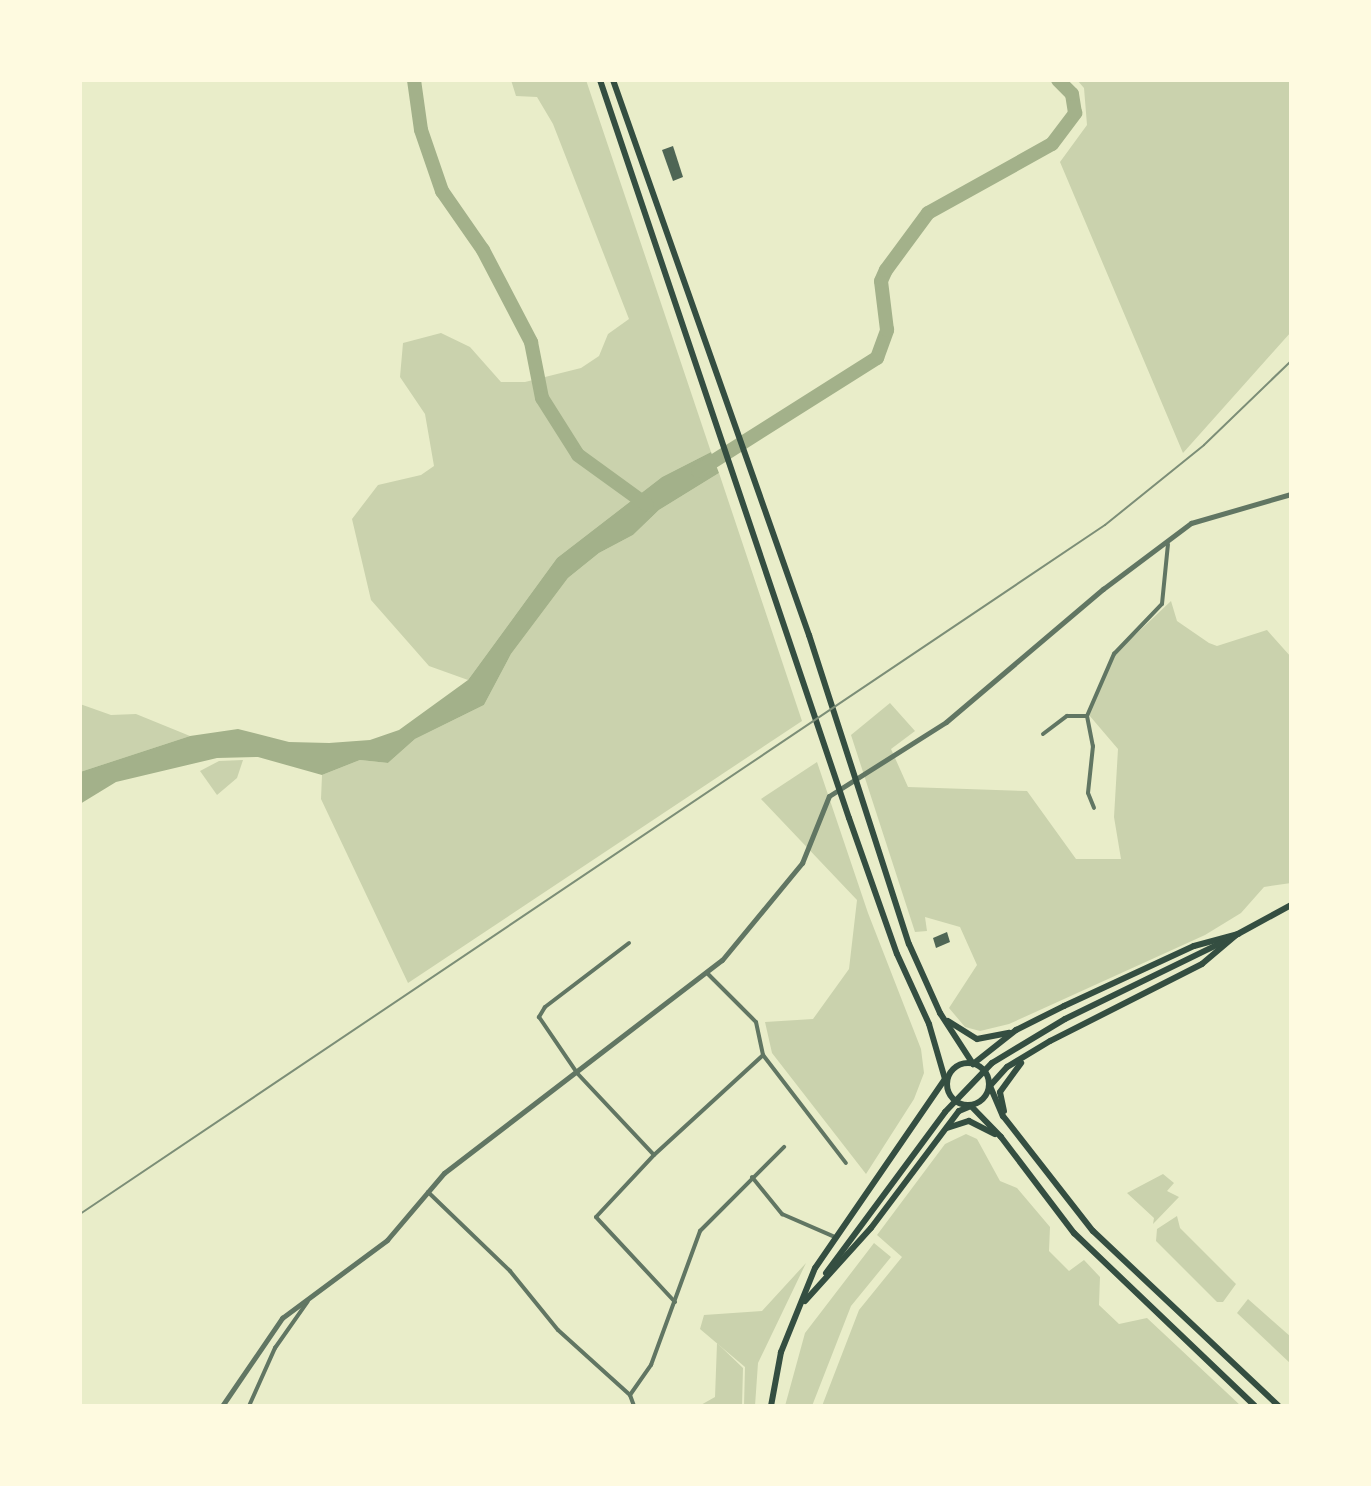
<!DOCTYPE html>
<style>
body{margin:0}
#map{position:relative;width:1371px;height:1486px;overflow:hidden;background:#e9edc9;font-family:Inter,sans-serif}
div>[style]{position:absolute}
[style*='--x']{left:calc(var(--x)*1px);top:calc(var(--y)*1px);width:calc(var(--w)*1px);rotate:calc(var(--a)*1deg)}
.green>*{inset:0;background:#cad2ad}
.water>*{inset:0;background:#a3b18a}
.river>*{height:14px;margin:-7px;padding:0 7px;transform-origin:7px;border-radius:7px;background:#a3b18a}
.building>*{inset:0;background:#4f6655}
.minor>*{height:4px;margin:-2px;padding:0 2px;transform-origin:2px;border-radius:2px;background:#617663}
.tertiary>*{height:5px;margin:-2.5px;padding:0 2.5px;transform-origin:2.5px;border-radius:2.5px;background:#617663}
.secondary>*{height:6px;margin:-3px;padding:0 3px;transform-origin:3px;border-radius:3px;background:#344e41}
.secondary>.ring{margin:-3px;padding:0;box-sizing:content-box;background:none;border:6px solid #344e41;border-radius:50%}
.rail>*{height:2px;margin:-1px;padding:0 1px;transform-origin:1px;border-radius:1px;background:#7c8e77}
span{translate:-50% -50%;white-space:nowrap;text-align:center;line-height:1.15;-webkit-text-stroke:6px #fefae0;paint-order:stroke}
.frame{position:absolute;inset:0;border:82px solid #fefae0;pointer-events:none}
</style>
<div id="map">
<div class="green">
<div style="clip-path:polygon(511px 80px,586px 80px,711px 452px,662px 477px,557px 558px,468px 680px,429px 666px,371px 600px,352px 519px,378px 485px,421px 475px,434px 466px,425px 414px,400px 377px,403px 343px,441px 333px,470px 347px,501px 382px,525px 382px,581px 368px,599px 356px,608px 334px,629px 319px,553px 124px,537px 97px,516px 96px)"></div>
<div style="clip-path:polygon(1077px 80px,1291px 80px,1291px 332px,1183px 453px,1060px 162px,1087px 125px,1084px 88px)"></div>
<div style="clip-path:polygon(719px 473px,802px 721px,408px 983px,321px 799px,322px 775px,360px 760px,388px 763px,415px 739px,484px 705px,511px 654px,568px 578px,599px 553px,633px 535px,659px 510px)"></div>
<div style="clip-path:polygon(1171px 601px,1177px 621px,1209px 643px,1217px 646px,1267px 630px,1291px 657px,1291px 883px,1264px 887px,1241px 913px,1205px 935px,1009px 1024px,980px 1031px,965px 1027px,949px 1008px,977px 965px,960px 927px,925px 917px,927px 931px,915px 932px,851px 735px,890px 703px,915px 731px,891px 749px,908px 787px,1027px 791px,1076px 859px,1121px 859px,1114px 817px,1118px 749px,1089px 715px,1115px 654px)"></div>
<div style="clip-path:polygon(80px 704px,111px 715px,136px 714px,190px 736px,80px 772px)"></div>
<div style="clip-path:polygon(243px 760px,237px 778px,217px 795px,200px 771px,219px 761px)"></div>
<div style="clip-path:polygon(817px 762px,868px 913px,921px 1049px,924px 1073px,914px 1099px,866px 1174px,772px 1053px,765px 1022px,813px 1019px,849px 969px,857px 900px,761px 799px)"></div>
<div style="clip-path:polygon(966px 1134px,977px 1139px,1000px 1181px,1017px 1188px,1050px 1227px,1049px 1251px,1069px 1271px,1084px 1260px,1100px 1277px,1099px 1305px,1119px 1324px,1147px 1318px,1241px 1406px,822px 1406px,859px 1310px,902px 1257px,877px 1235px,945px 1144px)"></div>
<div style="clip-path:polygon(1163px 1174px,1174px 1183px,1167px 1191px,1179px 1197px,1153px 1224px,1154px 1218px,1127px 1193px)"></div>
<div style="clip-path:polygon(1177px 1216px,1180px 1228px,1236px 1284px,1223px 1302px,1217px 1302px,1156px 1241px,1157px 1229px)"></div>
<div style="clip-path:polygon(874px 1243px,891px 1257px,851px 1306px,812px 1406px,785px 1406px,805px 1333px)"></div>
<div style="clip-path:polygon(806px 1263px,758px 1363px,755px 1406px,744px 1406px,745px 1367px,700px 1329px,704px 1315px,762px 1311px)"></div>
<div style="clip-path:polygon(1248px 1299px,1291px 1337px,1291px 1364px,1237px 1313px)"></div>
<div style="clip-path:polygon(717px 1343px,743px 1368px,742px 1406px,699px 1406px,715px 1397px)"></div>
</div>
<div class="water">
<div style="clip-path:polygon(711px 452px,719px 473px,659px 510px,633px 535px,599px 553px,568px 578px,511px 654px,484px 705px,415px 739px,388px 763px,360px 760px,322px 775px,258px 757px,217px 758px,116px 782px,80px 804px,80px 772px,190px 736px,238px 729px,289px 742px,329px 743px,370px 740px,399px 730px,468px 680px,557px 558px,662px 477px)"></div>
</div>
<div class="river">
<div style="--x:414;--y:80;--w:50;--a:82"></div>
<div style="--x:421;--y:130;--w:65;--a:71"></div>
<div style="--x:442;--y:191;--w:72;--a:55.2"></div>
<div style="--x:483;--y:250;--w:104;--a:62.4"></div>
<div style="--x:531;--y:342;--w:57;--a:78.9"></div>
<div style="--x:542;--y:398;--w:67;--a:57.7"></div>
<div style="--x:578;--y:455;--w:85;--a:35.9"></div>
<div style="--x:698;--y:471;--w:212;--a:-32.3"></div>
<div style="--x:877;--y:358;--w:30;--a:-70"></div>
<div style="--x:887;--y:330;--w:49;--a:-97"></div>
<div style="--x:881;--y:281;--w:12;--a:-66"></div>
<div style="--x:886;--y:270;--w:71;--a:-53.6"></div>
<div style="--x:928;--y:213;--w:142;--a:-29.1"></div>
<div style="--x:1052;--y:144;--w:39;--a:-53"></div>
<div style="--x:1075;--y:113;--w:19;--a:-99"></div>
<div style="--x:1072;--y:94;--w:20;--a:-135"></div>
</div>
<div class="building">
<div style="clip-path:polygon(673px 146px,683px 177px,673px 181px,662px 150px)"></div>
<div style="clip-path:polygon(947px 932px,950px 942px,936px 948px,933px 938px)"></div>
</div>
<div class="minor">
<div style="--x:1087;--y:716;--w:68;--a:-66.5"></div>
<div style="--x:1114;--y:654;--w:69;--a:-46.2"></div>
<div style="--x:1162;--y:604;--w:60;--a:-84.3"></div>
<div style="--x:1043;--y:734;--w:30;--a:-37"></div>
<div style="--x:1067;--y:716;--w:20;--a:0"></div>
<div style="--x:1087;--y:716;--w:31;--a:79"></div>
<div style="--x:1093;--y:746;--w:47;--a:96.1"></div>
<div style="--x:1088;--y:793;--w:16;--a:68"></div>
<div style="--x:629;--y:943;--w:106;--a:142.7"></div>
<div style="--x:545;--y:1007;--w:12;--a:121"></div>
<div style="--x:539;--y:1017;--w:68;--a:55.8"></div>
<div style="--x:577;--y:1073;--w:112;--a:46.8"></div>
<div style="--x:707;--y:973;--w:69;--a:45"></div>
<div style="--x:756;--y:1022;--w:34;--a:78"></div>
<div style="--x:763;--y:1055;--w:136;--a:52.5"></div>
<div style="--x:752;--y:1177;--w:48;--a:51"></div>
<div style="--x:782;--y:1214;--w:58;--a:23.5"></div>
<div style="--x:428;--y:1192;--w:114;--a:43.9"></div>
<div style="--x:510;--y:1271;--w:76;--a:50.9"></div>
<div style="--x:558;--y:1330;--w:97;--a:42.1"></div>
<div style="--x:630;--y:1395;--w:12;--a:70"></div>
<div style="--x:675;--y:1302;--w:116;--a:-132.9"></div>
<div style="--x:596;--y:1217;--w:85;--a:-46.9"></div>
<div style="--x:654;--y:1155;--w:148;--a:-42.5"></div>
<div style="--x:630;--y:1395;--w:37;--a:-55"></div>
<div style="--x:651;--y:1365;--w:143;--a:-69.9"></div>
<div style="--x:700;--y:1231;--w:119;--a:-45"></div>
<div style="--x:249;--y:1406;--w:64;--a:-65.9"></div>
<div style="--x:275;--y:1348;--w:57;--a:-54.9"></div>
</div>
<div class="tertiary">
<div style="--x:222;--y:1406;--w:107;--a:-55.7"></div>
<div style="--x:282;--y:1318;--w:131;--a:-36.6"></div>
<div style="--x:387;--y:1240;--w:88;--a:-49.6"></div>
<div style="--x:444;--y:1173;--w:350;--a:-37.5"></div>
<div style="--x:722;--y:960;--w:126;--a:-50.5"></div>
<div style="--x:802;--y:863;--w:72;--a:-68.1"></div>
<div style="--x:829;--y:796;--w:138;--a:-32.3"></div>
<div style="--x:946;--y:722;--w:206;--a:-40.3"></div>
<div style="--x:1103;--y:589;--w:110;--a:-36.9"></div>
<div style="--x:1191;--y:523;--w:104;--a:-16.2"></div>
</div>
<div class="secondary">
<div style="--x:600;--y:80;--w:779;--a:71.36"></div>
<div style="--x:849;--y:818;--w:144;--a:70.6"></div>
<div style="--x:897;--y:954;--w:77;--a:65.4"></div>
<div style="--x:929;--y:1024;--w:57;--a:73.8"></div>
<div style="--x:945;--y:1079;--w:229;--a:124.5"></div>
<div style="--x:815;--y:1268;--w:91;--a:112"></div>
<div style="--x:781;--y:1352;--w:55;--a:100.5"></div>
<div style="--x:613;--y:80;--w:589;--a:70.55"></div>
<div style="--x:809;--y:635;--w:325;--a:72.1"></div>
<div style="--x:909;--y:944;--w:76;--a:65.8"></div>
<div style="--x:940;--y:1013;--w:61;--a:57.1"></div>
<div style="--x:973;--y:1064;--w:55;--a:-38.3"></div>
<div style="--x:1016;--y:1030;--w:54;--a:-26.6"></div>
<div style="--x:1064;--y:1006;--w:143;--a:-24.8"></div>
<div style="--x:1194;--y:946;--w:46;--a:-15.3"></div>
<div style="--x:1236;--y:935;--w:63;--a:-28.6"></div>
<div style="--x:1235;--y:936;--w:43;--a:139.7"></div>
<div style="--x:1202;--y:964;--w:170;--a:153.1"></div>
<div style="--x:1050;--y:1041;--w:50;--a:148.8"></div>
<div style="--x:1007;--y:1067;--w:25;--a:132"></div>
<div style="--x:990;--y:1086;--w:33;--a:67"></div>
<div style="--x:1003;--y:1116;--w:146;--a:52"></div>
<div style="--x:1093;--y:1231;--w:255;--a:43.3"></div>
<div style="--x:948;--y:1021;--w:34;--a:32"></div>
<div style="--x:977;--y:1039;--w:33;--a:-11"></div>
<div class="ring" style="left:947px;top:1063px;width:36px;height:36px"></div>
<div style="--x:1004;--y:1111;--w:19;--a:-102"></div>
<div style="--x:1000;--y:1092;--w:36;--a:-54"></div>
<div style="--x:947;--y:1128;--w:23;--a:-18"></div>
<div style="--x:969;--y:1121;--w:29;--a:27"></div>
<div style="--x:826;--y:1273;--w:200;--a:-53.5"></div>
<div style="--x:945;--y:1112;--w:68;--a:-46.2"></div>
<div style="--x:992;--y:1063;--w:85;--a:-31.1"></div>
<div style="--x:1065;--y:1019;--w:176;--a:-26"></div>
<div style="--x:805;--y:1301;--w:98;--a:-47.9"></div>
<div style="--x:871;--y:1228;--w:146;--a:-53.1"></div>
<div style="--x:959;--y:1111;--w:13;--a:-23"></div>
<div style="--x:971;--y:1106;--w:43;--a:45.9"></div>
<div style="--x:1001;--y:1137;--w:121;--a:52.8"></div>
<div style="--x:1074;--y:1233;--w:250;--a:43.7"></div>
</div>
<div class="rail">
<div style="--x:80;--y:1214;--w:1235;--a:-33.91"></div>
<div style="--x:1105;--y:525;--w:127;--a:-38.9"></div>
<div style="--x:1204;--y:445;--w:121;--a:-44"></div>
</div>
<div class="frame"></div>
</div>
